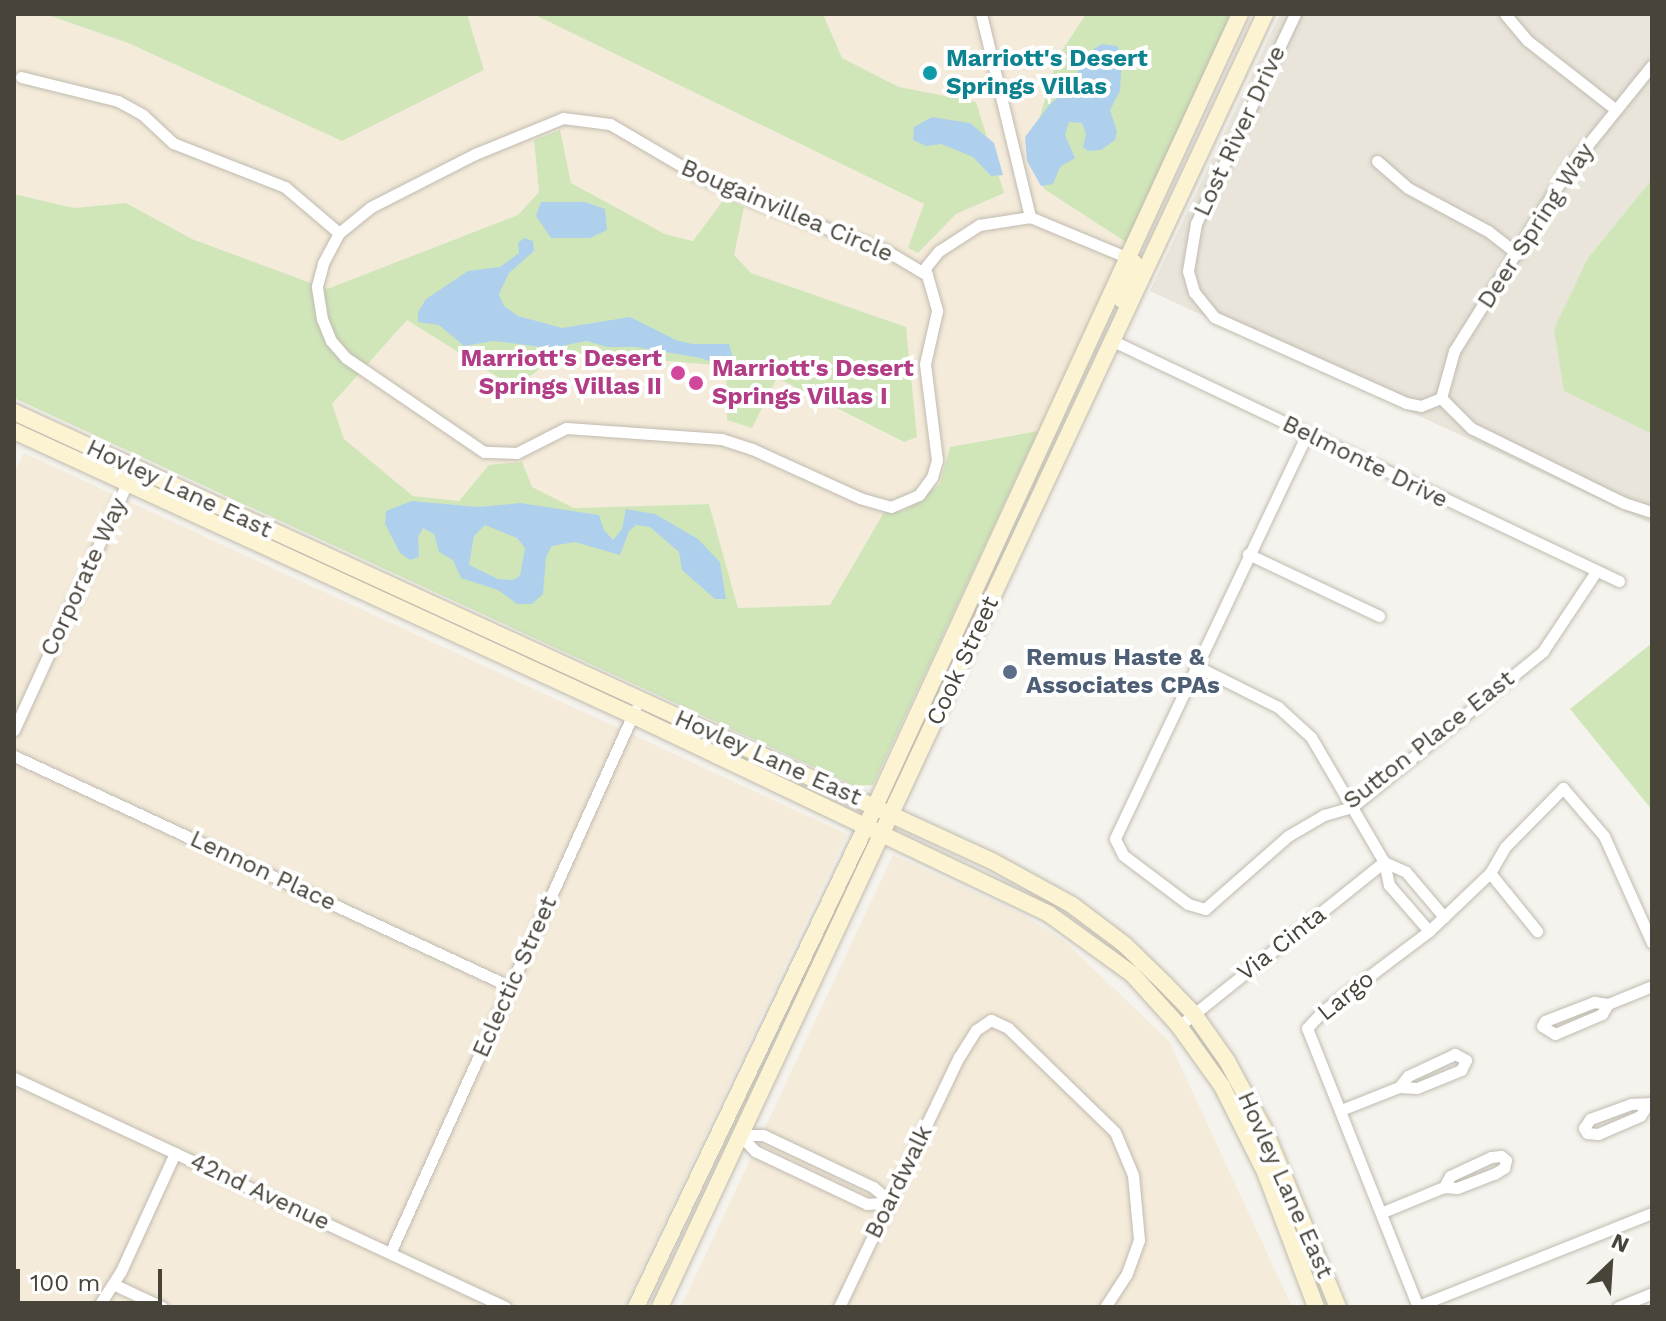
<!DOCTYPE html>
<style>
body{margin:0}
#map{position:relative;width:1666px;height:1321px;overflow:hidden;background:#f5f3ed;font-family:"Work Sans",sans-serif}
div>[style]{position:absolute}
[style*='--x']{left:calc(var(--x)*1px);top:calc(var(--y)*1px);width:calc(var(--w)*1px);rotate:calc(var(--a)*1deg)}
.residential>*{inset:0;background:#e9e5db}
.commercial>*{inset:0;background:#f4ebda}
.green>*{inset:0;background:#d0e6b9}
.water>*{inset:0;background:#afd0ec}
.roads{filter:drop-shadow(0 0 2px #c0bbb0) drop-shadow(0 0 2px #c0bbb0)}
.street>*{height:11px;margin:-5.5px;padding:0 5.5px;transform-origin:5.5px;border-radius:5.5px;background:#fff}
.secondary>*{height:16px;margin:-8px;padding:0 8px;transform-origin:8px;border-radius:8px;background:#fbf3d1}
.dots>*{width:22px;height:22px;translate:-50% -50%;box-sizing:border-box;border:4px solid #fff;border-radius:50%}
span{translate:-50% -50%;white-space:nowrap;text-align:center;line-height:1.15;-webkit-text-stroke:8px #fff;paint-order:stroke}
.culture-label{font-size:24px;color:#0d838f;font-weight:700}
.left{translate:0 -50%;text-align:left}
.street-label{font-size:24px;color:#49443a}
.hotel-label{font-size:24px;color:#b23c85;font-weight:700}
.right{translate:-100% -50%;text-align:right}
.service-label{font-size:24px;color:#4e5e75;font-weight:700}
.frame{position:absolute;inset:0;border:16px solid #49443a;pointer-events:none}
.north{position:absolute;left:1570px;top:1225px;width:80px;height:80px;-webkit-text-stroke:6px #fff;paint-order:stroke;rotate:25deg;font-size:22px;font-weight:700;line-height:32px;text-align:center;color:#49443a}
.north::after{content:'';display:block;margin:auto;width:28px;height:36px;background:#49443a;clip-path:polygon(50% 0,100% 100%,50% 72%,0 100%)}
.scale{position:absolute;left:16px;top:1269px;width:146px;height:36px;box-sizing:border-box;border:4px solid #49443a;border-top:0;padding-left:10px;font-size:24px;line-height:28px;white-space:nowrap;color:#49443a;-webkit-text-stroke:6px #fff;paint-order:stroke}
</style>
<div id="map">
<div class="residential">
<div style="clip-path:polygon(1280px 14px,1652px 14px,1652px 179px,1588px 258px,1564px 391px,1652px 434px,1652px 524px,1150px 291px)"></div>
</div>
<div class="commercial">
<div style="clip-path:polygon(14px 14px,45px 14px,128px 43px,342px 141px,484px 70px,467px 14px,533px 14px,924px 204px,908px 248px,918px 253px,956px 214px,1003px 193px,976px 103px,899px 87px,842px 58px,823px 14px,1086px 14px,1057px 58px,1044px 189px,1126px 242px,1038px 431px,950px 447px,940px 484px,904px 511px,884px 512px,830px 605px,738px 608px,709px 504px,574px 508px,489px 466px,459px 501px,413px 496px,343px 439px,332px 404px,407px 320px,515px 388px,561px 352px,726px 366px,728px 420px,752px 427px,777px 378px,903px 442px,906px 327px,751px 273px,734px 256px,725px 199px,694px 241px,665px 234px,571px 183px,559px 130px,534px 140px,539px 192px,518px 215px,327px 289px,192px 239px,126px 203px,74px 208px,14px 194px)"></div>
<div style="clip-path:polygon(24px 453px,847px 834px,624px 1307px,14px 1307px,14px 474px)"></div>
<div style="clip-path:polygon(893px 855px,1021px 914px,1063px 940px,1169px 1041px,1292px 1307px,681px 1307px)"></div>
</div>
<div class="green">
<div style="clip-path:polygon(45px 14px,467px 14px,484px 70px,342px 141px,128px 43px)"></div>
<div style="clip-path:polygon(533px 14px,823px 14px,842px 58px,899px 87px,976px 102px,1004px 193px,956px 214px,918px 253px,908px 248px,924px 204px)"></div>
<div style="clip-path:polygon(1086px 14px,1232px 14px,1126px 242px,1044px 189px,1030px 151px,1057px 58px)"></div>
<div style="clip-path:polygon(560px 130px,571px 183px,665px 234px,693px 241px,725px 198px,744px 207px,734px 255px,751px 273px,906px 327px,917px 437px,904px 442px,777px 378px,752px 428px,727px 420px,726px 366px,561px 352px,515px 388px,407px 320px,332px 404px,344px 439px,413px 496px,459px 501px,489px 465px,522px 462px,532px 487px,574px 508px,709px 504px,738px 608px,830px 605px,884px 512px,904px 511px,940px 484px,950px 447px,1038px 431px,873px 785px,855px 786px,14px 398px,14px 194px,74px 208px,126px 203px,192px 239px,327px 289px,518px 215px,539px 192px,534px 140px)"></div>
<div style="clip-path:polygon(1652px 179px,1652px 434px,1564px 391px,1554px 329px,1588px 258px)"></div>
<div style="clip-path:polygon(1652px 643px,1652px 810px,1570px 709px)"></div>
</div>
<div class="water">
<div style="clip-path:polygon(1102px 44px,1117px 46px,1122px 57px,1120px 91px,1110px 110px,1117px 132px,1115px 140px,1101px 150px,1088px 151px,1083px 147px,1086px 134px,1082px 123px,1069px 122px,1065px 135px,1075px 158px,1060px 167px,1053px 184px,1041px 186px,1027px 161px,1025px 137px,1050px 104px,1069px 89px,1087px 53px)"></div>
<div style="clip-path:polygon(932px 117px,970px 123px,994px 143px,1003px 175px,991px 176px,973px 157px,941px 144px,926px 146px,913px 140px,914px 127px)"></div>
<div style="clip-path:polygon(541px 202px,585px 202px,605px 209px,607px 230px,590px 238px,551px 238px,536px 216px)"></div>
<div style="clip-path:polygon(524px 238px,533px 241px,534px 251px,509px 273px,499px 294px,504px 306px,518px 316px,562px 328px,630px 317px,676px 340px,692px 344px,729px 344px,733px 358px,748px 372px,740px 378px,731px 370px,701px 358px,635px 347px,607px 347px,587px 341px,550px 348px,493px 341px,464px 346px,439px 325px,418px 322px,418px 312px,426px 299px,468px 271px,500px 267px,519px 253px,518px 243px)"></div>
<div style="clip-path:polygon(evenodd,412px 501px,478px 507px,520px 503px,599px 515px,604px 530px,613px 540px,622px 529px,626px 509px,655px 514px,698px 539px,720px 562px,726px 599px,715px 599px,682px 570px,679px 552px,650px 527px,636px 525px,629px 531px,620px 555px,575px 542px,552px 546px,546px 557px,543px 594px,532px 604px,517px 604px,498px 590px,461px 578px,453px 560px,439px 552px,434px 534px,423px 528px,418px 537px,419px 557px,410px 560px,400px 553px,385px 524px,386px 511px,412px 501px,485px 525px,517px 538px,525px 548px,520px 576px,513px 580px,498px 579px,469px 565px,474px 536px,485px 525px)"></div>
</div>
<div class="roads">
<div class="street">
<div style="--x:981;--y:14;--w:209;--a:76.4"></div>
<div style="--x:1030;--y:217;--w:104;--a:22.6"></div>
<div style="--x:1295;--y:14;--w:231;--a:115.3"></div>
<div style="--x:1196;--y:223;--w:49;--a:99.5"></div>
<div style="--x:1188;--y:271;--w:22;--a:74"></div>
<div style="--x:1194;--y:292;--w:32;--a:51"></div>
<div style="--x:1214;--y:317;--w:210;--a:24.1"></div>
<div style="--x:1406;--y:403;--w:15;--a:11"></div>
<div style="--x:1421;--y:406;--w:22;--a:-22"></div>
<div style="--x:1441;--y:398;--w:42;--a:45"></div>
<div style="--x:1471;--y:428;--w:170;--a:26.1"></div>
<div style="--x:1624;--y:503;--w:29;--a:18"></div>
<div style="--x:1505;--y:14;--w:35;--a:50"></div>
<div style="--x:1528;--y:41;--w:110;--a:38"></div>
<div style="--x:21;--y:77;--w:100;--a:13.9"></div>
<div style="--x:118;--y:101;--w:29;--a:29"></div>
<div style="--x:143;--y:115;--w:41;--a:43"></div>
<div style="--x:173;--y:143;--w:120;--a:21.4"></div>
<div style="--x:285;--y:187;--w:71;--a:40.4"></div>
<div style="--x:563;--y:118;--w:47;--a:7.3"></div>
<div style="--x:610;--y:124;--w:101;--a:30.4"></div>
<div style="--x:697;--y:175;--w:62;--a:24.9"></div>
<div style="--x:753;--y:201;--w:141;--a:20.4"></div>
<div style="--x:885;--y:250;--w:49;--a:30.8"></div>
<div style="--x:927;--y:275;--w:37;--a:74"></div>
<div style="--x:937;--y:311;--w:54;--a:102.8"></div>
<div style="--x:925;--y:364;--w:97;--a:82.9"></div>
<div style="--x:937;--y:460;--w:18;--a:106"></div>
<div style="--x:932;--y:477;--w:22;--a:126"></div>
<div style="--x:919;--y:495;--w:30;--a:157"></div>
<div style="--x:891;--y:507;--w:32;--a:-164"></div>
<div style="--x:860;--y:498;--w:119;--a:-155.6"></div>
<div style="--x:752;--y:449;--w:33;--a:-162"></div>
<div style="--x:721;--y:439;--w:155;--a:-175.9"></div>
<div style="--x:566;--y:428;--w:55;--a:153"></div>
<div style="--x:517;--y:453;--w:33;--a:-178"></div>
<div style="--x:484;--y:452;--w:167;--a:-145.7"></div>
<div style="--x:346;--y:358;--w:23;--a:-131"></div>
<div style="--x:331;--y:341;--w:24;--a:-112"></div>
<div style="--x:322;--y:319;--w:33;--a:-99"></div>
<div style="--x:317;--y:286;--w:24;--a:-75"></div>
<div style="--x:323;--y:263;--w:34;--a:-62"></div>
<div style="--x:339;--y:233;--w:41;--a:-39.1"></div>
<div style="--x:371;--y:207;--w:117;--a:-27"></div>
<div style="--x:475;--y:154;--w:95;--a:-22.2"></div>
<div style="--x:1377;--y:161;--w:41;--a:41.1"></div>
<div style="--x:1408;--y:188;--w:91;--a:28.3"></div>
<div style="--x:1488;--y:231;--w:37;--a:38"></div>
<div style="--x:927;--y:275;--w:7;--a:-106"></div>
<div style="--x:925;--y:268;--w:22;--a:-51"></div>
<div style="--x:939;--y:251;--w:48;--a:-33"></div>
<div style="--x:979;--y:225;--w:52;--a:-8.9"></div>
<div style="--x:1113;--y:341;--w:560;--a:25.38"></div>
<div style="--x:1441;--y:398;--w:49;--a:-74.5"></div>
<div style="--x:1454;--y:351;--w:162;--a:-57.9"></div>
<div style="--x:1540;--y:214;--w:54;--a:-57.8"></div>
<div style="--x:1569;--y:168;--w:132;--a:-51.1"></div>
<div style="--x:1307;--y:434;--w:448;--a:115.4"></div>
<div style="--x:1115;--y:839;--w:18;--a:63"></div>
<div style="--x:1123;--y:855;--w:81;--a:37"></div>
<div style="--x:1188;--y:904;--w:18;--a:16"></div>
<div style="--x:1205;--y:909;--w:111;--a:-41.3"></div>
<div style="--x:1288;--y:836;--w:42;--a:-30.3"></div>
<div style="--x:1324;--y:815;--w:29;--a:-16"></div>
<div style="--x:1352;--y:807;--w:247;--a:-39.2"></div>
<div style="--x:1543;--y:651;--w:94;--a:-56.3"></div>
<div style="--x:1248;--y:554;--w:145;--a:25.3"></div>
<div style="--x:14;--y:730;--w:288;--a:-65.4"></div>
<div style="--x:14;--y:756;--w:548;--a:24.93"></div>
<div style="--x:1490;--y:873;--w:75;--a:51"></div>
<div style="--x:1429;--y:931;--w:61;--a:-131"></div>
<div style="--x:1389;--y:885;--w:24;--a:-102"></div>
<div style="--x:1384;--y:862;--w:24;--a:24"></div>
<div style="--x:1406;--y:872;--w:59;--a:49.8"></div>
<div style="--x:1608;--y:1004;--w:12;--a:121"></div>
<div style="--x:1602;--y:1014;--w:51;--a:156.9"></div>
<div style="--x:1555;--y:1034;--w:15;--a:-148"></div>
<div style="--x:1542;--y:1026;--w:6;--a:-59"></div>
<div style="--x:1545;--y:1021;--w:53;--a:-21.2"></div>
<div style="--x:1594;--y:1002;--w:14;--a:8"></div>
<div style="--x:1608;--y:1004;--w:48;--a:-22.2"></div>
<div style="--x:1179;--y:1026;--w:263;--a:-38.7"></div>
<div style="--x:1384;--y:862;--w:145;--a:-120.3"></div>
<div style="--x:1311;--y:737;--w:45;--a:-137.7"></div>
<div style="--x:1278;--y:707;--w:89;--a:-153.4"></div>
<div style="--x:14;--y:1078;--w:542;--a:25"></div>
<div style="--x:1647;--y:1105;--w:13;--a:122"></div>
<div style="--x:1640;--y:1116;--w:46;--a:156.8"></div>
<div style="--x:1598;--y:1134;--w:11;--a:-175"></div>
<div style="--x:1587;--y:1133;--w:6;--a:-121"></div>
<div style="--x:1584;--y:1128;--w:11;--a:-56"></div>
<div style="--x:1590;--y:1119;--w:44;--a:-20.1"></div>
<div style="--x:1631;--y:1104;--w:21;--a:-3"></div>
<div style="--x:1341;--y:1110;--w:62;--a:-21.6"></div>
<div style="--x:1399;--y:1087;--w:18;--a:3"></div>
<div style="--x:1417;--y:1088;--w:48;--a:-22.2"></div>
<div style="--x:1461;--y:1070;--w:11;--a:-63"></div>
<div style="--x:1466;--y:1060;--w:13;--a:-151"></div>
<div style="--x:1455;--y:1054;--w:52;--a:154.9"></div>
<div style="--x:1408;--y:1076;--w:14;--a:129"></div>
<div style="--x:740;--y:1135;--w:23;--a:0"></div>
<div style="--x:763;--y:1135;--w:122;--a:25.3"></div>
<div style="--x:873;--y:1187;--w:23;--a:40"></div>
<div style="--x:891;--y:1202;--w:24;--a:175"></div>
<div style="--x:867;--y:1204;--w:124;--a:-154.7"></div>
<div style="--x:755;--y:1151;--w:22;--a:-133"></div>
<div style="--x:1383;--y:1212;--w:66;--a:-22.3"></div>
<div style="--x:1444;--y:1187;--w:13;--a:4"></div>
<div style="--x:1457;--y:1188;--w:40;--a:-21"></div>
<div style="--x:1494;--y:1174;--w:12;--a:-31"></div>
<div style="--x:1504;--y:1168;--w:8;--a:-76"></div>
<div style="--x:1506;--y:1160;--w:6;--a:-141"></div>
<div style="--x:1501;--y:1156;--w:10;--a:174"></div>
<div style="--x:1491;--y:1157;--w:45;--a:155.1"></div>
<div style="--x:1450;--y:1176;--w:13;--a:119"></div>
<div style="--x:390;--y:1253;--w:596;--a:-65.72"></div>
<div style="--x:113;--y:1284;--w:54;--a:25.1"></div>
<div style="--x:1418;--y:1306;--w:252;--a:-21.7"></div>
<div style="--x:98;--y:1307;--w:43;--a:-57.4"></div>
<div style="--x:121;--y:1271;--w:130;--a:-65.4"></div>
<div style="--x:839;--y:1307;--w:277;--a:-64.4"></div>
<div style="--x:959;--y:1057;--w:32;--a:-58"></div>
<div style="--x:976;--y:1030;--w:18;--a:-34"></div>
<div style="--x:991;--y:1020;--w:19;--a:25"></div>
<div style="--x:1008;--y:1028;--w:149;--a:44.2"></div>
<div style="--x:1115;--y:1132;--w:47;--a:67.3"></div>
<div style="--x:1133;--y:1175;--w:65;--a:84.7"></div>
<div style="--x:1139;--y:1240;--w:37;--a:110"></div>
<div style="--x:1126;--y:1275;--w:38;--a:123"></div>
<div style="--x:1418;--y:1307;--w:300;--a:-111.7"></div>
<div style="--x:1307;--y:1028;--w:23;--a:-47"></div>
<div style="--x:1323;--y:1011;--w:133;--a:-37"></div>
<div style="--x:1429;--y:931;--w:84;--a:-43.6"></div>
<div style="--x:1490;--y:873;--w:30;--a:-60"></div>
<div style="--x:1505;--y:847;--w:83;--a:-45.5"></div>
<div style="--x:1563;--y:788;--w:63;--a:49.5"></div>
<div style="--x:1604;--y:836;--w:117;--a:65.8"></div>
<div style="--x:1618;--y:1307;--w:37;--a:-22"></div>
</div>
<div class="secondary">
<div style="--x:1122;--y:300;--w:39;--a:-72"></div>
<div style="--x:1134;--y:263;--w:10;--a:-143"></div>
<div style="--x:14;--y:412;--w:1076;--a:24.66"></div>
<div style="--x:992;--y:861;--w:91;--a:28.8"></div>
<div style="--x:1072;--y:905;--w:66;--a:37"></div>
<div style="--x:1125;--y:945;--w:57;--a:44.3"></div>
<div style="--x:1166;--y:985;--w:40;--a:46"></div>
<div style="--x:1194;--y:1014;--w:57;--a:54.9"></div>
<div style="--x:1227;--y:1061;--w:80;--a:61.5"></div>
<div style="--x:1265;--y:1131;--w:191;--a:67.5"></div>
<div style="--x:14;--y:431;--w:680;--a:24.68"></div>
<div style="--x:632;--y:715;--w:462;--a:25.5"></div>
<div style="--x:1049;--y:914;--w:102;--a:35.9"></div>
<div style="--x:1132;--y:974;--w:70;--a:47.9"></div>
<div style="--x:1179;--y:1026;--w:74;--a:54.4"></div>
<div style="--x:1222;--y:1086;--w:96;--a:63.4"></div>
<div style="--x:1265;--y:1172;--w:144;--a:69.3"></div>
<div style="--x:636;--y:1307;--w:533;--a:-64.44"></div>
<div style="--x:866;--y:826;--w:894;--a:-65.27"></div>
<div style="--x:660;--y:1307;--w:1428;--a:-64.92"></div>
</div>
</div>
<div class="dots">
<div style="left:930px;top:73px;background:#0f9aa8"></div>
<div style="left:678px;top:373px;background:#d1479c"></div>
<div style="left:696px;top:383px;background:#d1479c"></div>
<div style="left:1010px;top:672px;background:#5c6f8a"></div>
</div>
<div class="culture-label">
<span class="left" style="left:946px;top:73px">Marriott's Desert<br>Springs Villas</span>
</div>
<div class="street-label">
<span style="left:1240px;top:131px;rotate:-65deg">Lost River Drive</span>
<span style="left:787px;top:211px;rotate:23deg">Bougainvillea Circle</span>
<span style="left:1536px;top:226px;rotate:-57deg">Deer Spring Way</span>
<span style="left:1365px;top:462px;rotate:26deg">Belmonte Drive</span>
<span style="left:179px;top:489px;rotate:25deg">Hovley Lane East</span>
<span style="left:84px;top:577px;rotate:-65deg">Corporate Way</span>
<span style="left:963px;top:661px;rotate:-65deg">Cook Street</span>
<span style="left:1429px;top:740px;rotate:-38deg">Sutton Place East</span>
<span style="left:768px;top:758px;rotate:24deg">Hovley Lane East</span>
<span style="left:263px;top:871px;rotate:25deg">Lennon Place</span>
<span style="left:1282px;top:944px;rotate:-38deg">Via Cinta</span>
<span style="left:515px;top:977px;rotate:-66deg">Eclectic Street</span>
<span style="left:1346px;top:996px;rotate:-39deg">Largo</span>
<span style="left:899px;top:1182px;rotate:-64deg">Boardwalk</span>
<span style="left:1285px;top:1185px;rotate:66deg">Hovley Lane East</span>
<span style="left:260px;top:1192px;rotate:25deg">42nd Avenue</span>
</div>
<div class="hotel-label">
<span class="right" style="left:662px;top:373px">Marriott's Desert<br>Springs Villas II</span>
<span class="left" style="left:712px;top:383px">Marriott's Desert<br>Springs Villas I</span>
</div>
<div class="service-label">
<span class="left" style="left:1026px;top:672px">Remus Haste &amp;<br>Associates CPAs</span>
</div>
<div class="frame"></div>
<div class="north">N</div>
<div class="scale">100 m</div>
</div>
